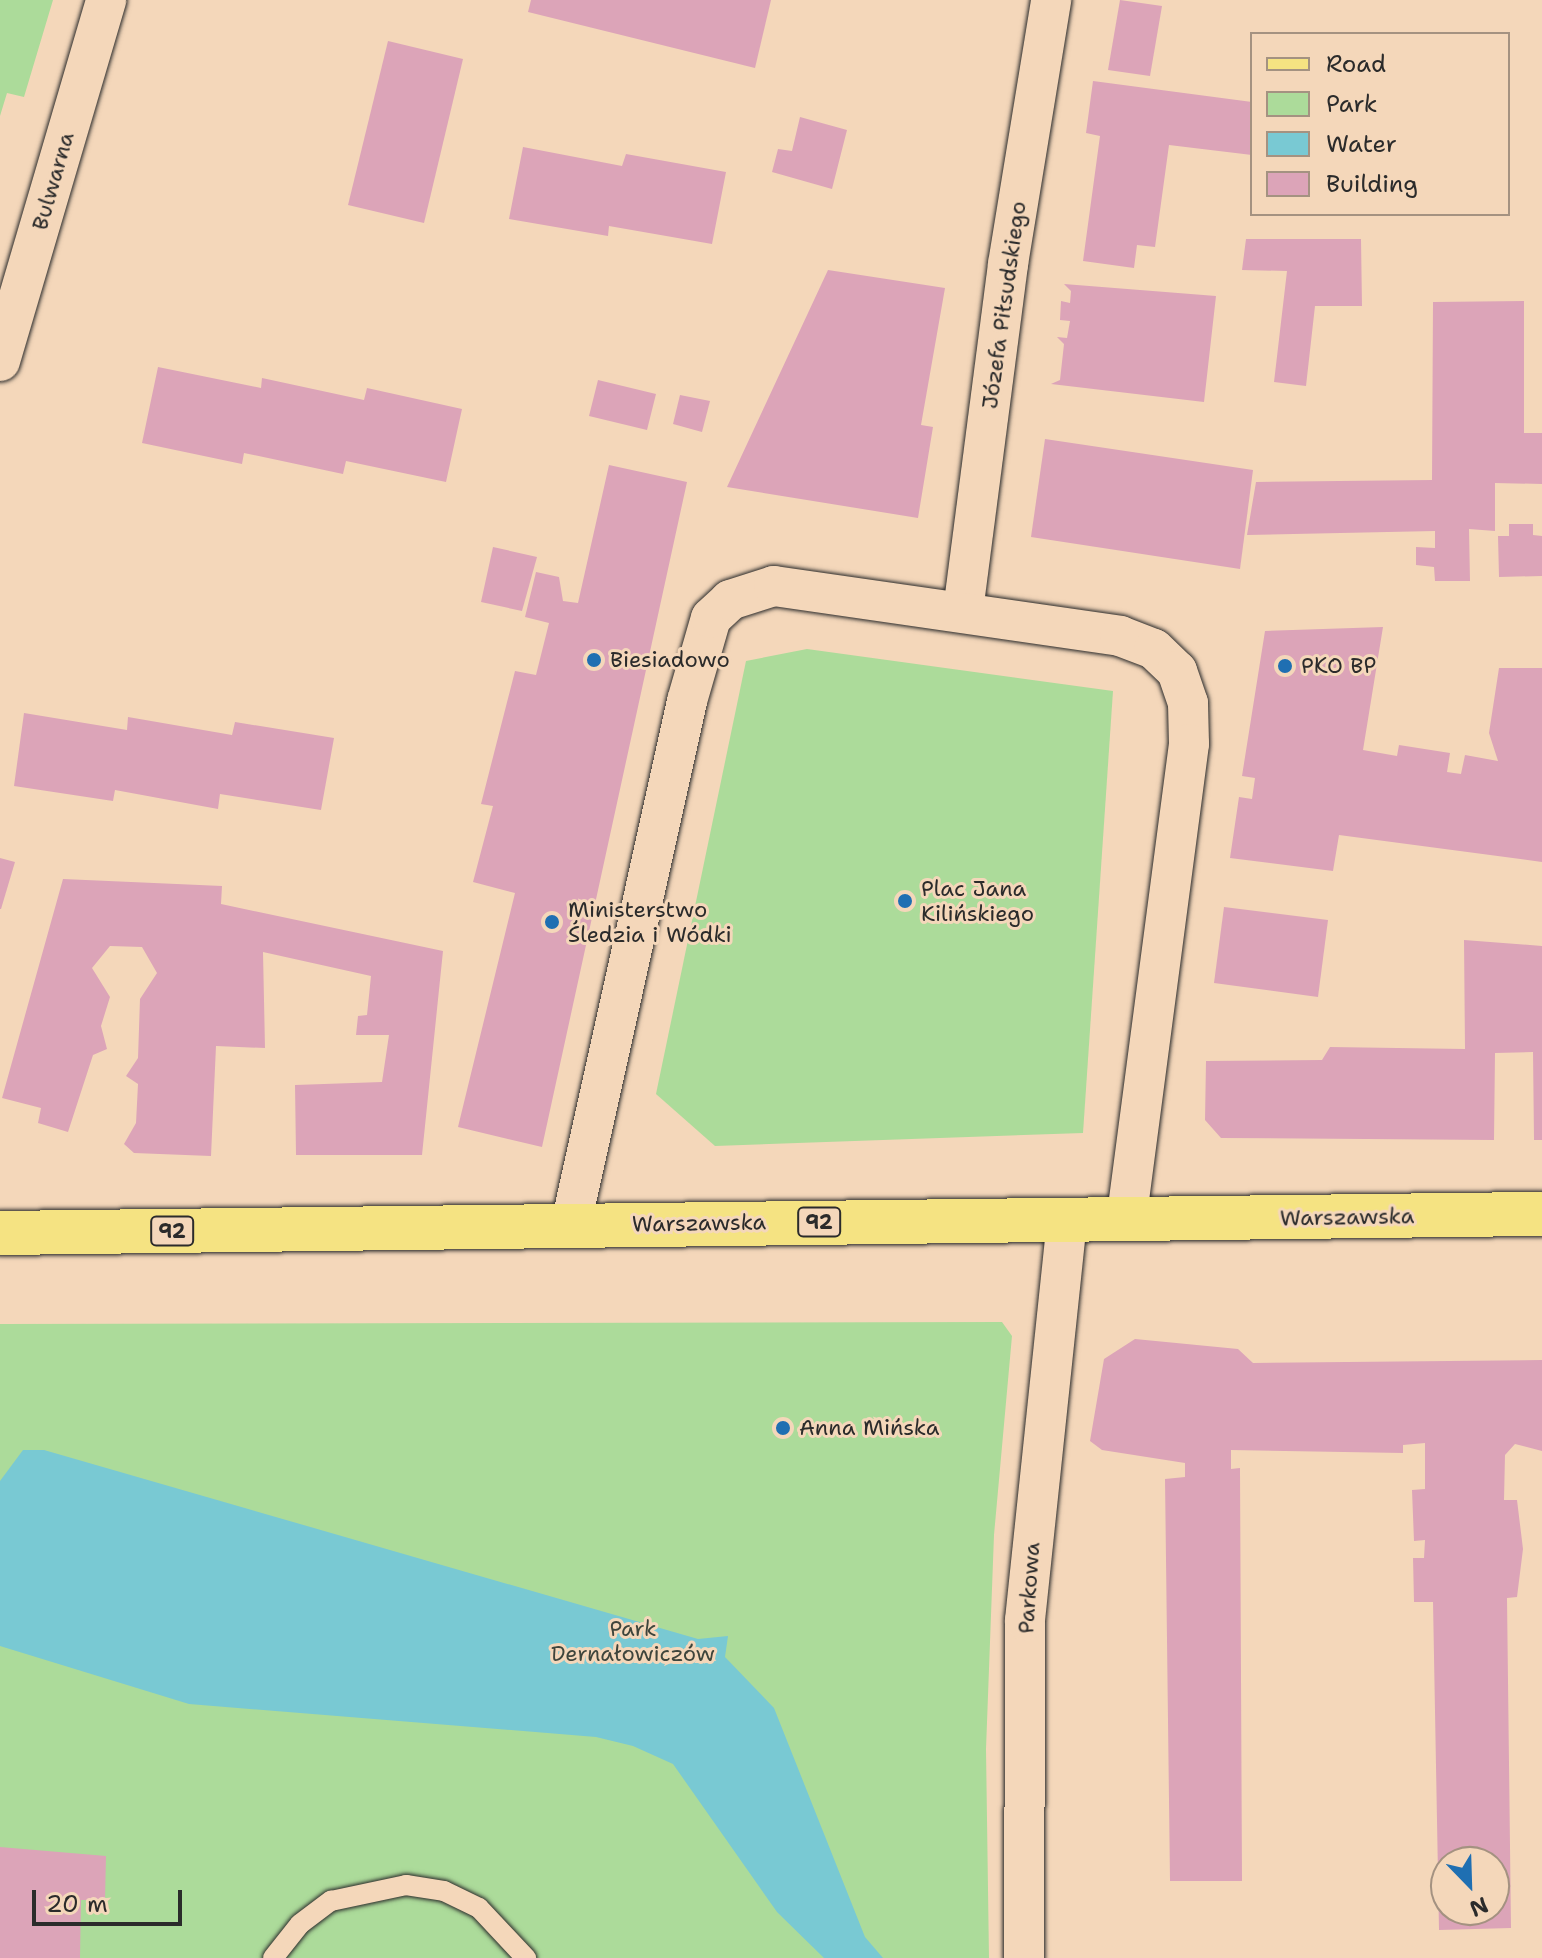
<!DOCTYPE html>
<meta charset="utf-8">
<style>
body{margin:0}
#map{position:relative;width:1542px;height:1958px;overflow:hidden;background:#f4d7ba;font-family:"Shantell Sans",sans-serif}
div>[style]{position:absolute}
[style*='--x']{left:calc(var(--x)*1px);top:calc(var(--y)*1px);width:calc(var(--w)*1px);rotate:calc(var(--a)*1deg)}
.green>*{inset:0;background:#acdb9a}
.water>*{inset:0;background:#79c9d3}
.building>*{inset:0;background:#dca4b8}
.roads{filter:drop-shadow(0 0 2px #2b2b2b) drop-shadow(0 0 2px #2b2b2b)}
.service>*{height:20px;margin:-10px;padding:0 10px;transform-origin:10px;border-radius:10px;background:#f4d7ba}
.minor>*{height:40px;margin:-20px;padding:0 20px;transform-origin:20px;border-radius:20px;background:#f4d7ba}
.primary>*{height:44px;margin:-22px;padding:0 22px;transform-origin:22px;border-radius:22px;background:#f5e382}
.dots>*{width:22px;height:22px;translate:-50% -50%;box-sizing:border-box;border:4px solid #f4d7ba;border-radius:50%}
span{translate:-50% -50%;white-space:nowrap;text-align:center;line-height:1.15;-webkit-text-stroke:6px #f4d7ba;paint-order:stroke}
.shield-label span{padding:2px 6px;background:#f4d7ba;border:2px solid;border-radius:6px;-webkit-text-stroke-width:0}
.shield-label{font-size:20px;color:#2b2b2b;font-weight:700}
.street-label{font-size:22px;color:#2b2b2b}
.poi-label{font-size:22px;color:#2b2b2b}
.left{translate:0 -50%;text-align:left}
.park-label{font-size:22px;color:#3e453c}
.legend{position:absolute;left:1250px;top:32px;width:260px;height:184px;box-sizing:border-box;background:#f4d7ba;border:2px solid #a49281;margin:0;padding:10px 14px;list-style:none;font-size:24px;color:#2b2b2b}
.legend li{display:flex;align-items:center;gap:16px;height:40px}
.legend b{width:40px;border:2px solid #a49281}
.north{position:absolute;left:1430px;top:1846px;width:80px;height:80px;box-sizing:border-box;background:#f4d7ba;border:2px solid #a49281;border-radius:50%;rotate:157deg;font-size:22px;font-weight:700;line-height:32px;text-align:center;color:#2b2b2b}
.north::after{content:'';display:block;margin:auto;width:28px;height:36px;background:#1f6fb2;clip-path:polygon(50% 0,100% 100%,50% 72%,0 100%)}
.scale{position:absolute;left:32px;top:1890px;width:150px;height:36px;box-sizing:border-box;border:4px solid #2b2b2b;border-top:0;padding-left:10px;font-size:24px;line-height:28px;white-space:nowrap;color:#2b2b2b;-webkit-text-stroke:6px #f4d7ba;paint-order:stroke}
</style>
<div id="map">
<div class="green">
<div style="clip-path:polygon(0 0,53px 0,24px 97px,7px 93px,0 116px)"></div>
<div style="clip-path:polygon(807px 649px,1113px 691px,1083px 1133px,715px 1146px,656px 1094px,746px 661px)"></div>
<div style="clip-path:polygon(1002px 1322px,1012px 1336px,994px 1535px,986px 1749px,989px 1958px,0 1958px,0 1324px)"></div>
</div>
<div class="water">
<div style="clip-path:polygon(23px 1450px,44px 1450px,698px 1639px,728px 1636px,725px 1657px,774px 1708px,865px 1937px,883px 1958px,824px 1958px,777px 1912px,673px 1764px,633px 1746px,596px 1737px,189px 1704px,0 1646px,0 1481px)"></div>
</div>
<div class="building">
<div style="clip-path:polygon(531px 0,771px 0,755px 68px,528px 12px)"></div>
<div style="clip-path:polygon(1120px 0,1162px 6px,1150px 76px,1108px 70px)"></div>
<div style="clip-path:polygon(388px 41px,463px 59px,424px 223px,348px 205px)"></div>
<div style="clip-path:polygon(1093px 81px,1252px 102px,1252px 155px,1169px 145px,1155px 247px,1137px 245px,1134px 268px,1083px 261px,1100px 136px,1086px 133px)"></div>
<div style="clip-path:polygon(800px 117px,847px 130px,832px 189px,772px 172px,778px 149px,792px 151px)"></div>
<div style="clip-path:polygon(523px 147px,622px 166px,626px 154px,726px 172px,712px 244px,609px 226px,608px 236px,509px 219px)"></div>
<div style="clip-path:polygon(1246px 239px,1361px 239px,1362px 306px,1315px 306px,1306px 386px,1274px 382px,1287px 271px,1242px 270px)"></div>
<div style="clip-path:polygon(828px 270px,945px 288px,921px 425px,933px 427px,918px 518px,727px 487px)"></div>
<div style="clip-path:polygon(1064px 284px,1216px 296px,1204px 402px,1051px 384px,1060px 380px,1064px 344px,1057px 337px,1067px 338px,1070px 321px,1060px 320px,1061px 301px,1070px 303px,1071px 291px)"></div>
<div style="clip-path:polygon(1524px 301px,1524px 433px,1542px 433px,1542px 484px,1495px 483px,1495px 531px,1469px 529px,1470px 581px,1435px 581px,1434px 567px,1416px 565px,1416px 547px,1435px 548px,1435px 531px,1247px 535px,1256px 482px,1432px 480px,1433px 302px)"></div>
<div style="clip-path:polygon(158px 367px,261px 388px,262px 378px,364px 400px,367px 388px,462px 409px,446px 482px,346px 461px,343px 474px,244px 453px,242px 464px,142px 443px)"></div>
<div style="clip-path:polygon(598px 380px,656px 394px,647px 430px,589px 416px)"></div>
<div style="clip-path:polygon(680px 395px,710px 401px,702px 432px,673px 424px)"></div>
<div style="clip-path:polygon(1045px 439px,1253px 470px,1240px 569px,1031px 537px)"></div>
<div style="clip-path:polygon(609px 465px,687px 482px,542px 1147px,458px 1127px,515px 893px,473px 882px,493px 806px,481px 804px,515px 671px,536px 675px,549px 623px,525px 617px,536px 572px,559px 577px,563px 601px,578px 603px)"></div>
<div style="clip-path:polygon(1509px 524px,1533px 524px,1533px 535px,1542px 536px,1542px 576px,1499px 577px,1498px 536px,1509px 536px)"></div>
<div style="clip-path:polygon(493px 547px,537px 557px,522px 611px,481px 602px)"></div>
<div style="clip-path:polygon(1383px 627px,1363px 750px,1397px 756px,1399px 745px,1450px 753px,1447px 772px,1461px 774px,1465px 755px,1498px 761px,1489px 733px,1499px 668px,1542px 668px,1542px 862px,1339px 835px,1333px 871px,1230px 858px,1239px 797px,1252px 799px,1255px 778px,1242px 776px,1265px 631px)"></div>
<div style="clip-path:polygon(24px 713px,127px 730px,128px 717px,232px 735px,235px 722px,334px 738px,321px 810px,220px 794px,218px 809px,115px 790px,113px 801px,14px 786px)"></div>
<div style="clip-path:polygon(0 858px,15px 862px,1px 909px,0 909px)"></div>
<div style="clip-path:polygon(63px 879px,222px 886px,221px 904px,443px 951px,422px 1155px,296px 1155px,295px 1085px,382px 1082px,389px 1035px,356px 1035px,358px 1016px,367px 1015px,371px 976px,263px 952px,265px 1048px,216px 1046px,211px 1156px,134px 1153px,124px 1144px,136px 1123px,138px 1084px,126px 1076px,138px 1058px,140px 999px,157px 973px,142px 947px,110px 946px,92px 968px,110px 997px,101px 1026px,107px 1049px,93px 1055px,68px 1132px,38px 1123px,41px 1108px,2px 1098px)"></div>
<div style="clip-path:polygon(1224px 907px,1328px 920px,1318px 997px,1214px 983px)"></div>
<div style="clip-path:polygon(1464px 940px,1542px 946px,1542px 1140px,1534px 1140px,1533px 1052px,1495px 1053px,1494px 1140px,1221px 1138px,1205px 1120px,1206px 1061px,1322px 1060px,1330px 1047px,1465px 1049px)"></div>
<div style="clip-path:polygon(evenodd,1135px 1339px,1238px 1349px,1253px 1363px,1542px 1360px,1542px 1451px,1515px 1444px,1505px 1455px,1504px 1500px,1517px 1500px,1523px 1549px,1517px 1597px,1507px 1598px,1511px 1928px,1439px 1930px,1433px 1602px,1414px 1602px,1413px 1558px,1424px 1558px,1425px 1540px,1414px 1541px,1412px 1490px,1425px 1489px,1425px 1443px,1403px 1445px,1403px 1453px,1231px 1450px,1231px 1469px,1240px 1468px,1242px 1881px,1170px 1881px,1165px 1479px,1185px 1477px,1185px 1463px,1102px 1450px,1090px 1441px,1104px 1359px,1135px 1339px,1446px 1862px,1494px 1862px,1494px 1910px,1446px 1910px,1446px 1862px)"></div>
<div style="clip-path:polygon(0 1847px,106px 1856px,105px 1900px,81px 1900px,80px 1958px,0 1958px)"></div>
</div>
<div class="roads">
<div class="service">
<div style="--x:273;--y:1958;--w:43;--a:-51.5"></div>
<div style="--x:300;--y:1924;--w:39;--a:-37"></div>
<div style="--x:331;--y:1901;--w:77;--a:-12"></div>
<div style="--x:406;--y:1885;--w:38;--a:9"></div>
<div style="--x:444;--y:1891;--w:39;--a:26"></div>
<div style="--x:479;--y:1908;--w:69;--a:46.8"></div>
</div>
<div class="minor">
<div style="--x:0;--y:361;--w:376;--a:-73.6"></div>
<div style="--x:963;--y:611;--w:350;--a:-82.6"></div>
<div style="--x:1008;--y:264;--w:267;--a:-80.7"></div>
<div style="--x:571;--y:1224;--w:536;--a:-77.49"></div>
<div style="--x:687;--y:701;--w:86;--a:-73.9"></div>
<div style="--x:711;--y:618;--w:26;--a:-43"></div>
<div style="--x:730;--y:600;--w:46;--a:-17.7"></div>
<div style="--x:774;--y:586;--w:350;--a:8.2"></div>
<div style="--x:1120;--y:636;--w:36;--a:21"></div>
<div style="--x:1154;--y:649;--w:32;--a:44"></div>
<div style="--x:1177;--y:671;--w:34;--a:71"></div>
<div style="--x:1188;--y:703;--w:41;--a:88.6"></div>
<div style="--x:1189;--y:744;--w:478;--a:97.5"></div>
<div style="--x:1024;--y:1958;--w:338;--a:-89.8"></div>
<div style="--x:1025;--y:1620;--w:403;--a:-84"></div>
</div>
<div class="primary">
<div style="--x:0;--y:1233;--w:1542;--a:-0.71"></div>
</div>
</div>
<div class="dots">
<div style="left:594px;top:660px;background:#1f6fb2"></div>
<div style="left:1285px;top:666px;background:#1f6fb2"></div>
<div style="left:905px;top:901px;background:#1f6fb2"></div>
<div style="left:552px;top:922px;background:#1f6fb2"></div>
<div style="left:783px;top:1428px;background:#1f6fb2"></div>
</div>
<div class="shield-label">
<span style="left:819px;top:1222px">92</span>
<span style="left:172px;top:1231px">92</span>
</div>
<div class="street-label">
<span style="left:53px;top:181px;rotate:-74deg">Bulwarna</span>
<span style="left:1004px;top:305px;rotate:-82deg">Józefa Piłsudskiego</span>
<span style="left:1347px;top:1217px;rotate:-1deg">Warszawska</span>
<span style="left:699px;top:1223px;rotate:-1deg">Warszawska</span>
<span style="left:1029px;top:1588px;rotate:-86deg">Parkowa</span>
</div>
<div class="poi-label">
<span class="left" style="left:610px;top:660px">Biesiadowo</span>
<span class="left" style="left:1301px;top:666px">PKO BP</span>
<span class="left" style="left:921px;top:901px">Plac Jana<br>Kilińskiego</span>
<span class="left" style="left:568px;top:922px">Ministerstwo<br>Śledzia i Wódki</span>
<span class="left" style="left:799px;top:1428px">Anna Mińska</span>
</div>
<div class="park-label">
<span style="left:633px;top:1641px">Park<br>Dernałowiczów</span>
</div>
<ul class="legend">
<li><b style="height:10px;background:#f5e382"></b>Road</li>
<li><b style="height:22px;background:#acdb9a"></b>Park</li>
<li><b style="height:22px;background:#79c9d3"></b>Water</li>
<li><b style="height:22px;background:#dca4b8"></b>Building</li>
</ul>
<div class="north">N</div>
<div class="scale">20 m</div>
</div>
